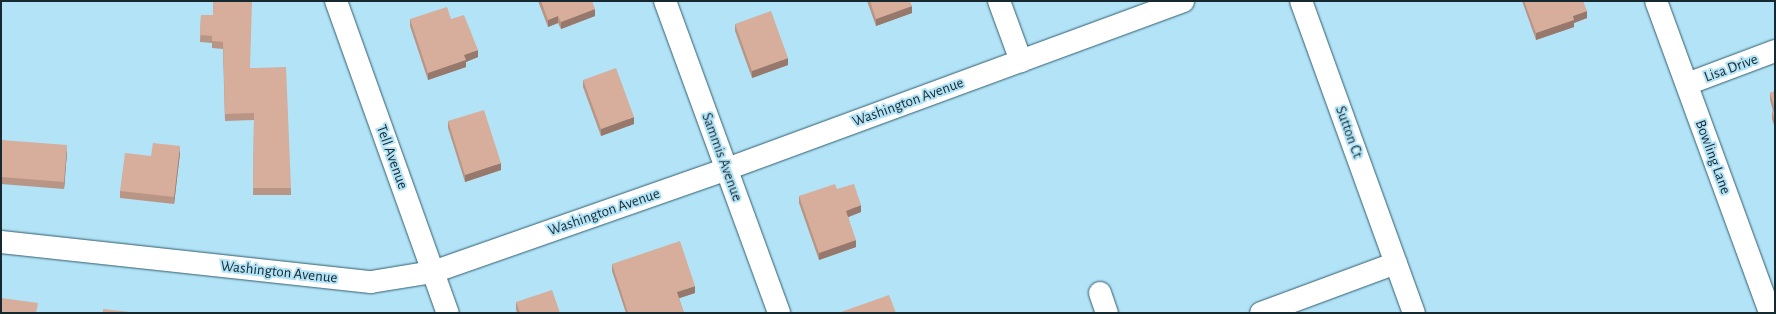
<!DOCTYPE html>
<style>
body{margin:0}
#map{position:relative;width:1776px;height:314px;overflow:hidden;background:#b3e3f7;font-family:"Alegreya Sans",sans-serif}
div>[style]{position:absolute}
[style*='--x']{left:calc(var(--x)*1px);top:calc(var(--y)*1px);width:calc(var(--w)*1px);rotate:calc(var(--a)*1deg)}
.roads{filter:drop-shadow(0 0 1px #315e6e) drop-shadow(0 0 1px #315e6e)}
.minor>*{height:22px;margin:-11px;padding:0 11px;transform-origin:11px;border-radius:11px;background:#fff}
.wall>*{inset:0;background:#b99585}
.shaded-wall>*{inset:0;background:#96796c}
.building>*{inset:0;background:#d7ad9b}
span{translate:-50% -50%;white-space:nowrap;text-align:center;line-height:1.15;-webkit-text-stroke:4px #b3e3f7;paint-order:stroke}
.street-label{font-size:15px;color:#162930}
.frame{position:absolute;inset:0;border:2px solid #162930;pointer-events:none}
</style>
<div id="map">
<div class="roads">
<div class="minor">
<div style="--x:336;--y:1;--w:331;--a:70.3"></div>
<div style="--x:665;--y:1;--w:332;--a:69.9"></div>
<div style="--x:999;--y:1;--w:64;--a:69.9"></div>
<div style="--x:1301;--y:1;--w:332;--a:70.1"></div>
<div style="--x:1656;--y:1;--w:332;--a:69.9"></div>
<div style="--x:1687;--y:84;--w:94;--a:-20.6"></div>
<div style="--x:1;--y:242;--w:372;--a:6.2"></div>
<div style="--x:371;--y:282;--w:63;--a:-9.2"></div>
<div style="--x:433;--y:272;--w:312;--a:-19.3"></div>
<div style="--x:727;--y:169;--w:486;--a:-20.2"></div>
<div style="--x:1100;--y:293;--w:21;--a:71"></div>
<div style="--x:1261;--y:313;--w:144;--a:-20.3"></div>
</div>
</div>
<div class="wall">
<div style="clip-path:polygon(538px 1px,592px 1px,595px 16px,561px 29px,558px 23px,548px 27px)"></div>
<div style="clip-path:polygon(867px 1px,910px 1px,912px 13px,876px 26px)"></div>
<div style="clip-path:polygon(1522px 1px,1583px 1px,1587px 18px,1574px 23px,1574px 27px,1536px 40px)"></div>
<div style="clip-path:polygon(201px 15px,250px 68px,291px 188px,291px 195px,253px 195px,254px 120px,225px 121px,223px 49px,212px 48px,212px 43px,200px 42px)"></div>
<div style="clip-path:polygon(410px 19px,451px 19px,478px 57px,466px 62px,466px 67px,428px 80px,410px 26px)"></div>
<div style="clip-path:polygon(735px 24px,788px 65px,752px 78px,735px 31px)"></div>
<div style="clip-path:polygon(583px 80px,634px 124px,601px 136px,583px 87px)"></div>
<div style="clip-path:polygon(1775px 91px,1775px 128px,1772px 119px,1772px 112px,1773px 111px,1770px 100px,1770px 93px)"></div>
<div style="clip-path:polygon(448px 121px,501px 170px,465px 182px,448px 128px)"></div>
<div style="clip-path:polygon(1px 140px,67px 152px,64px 189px,1px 184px)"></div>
<div style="clip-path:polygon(180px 153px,174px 204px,120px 198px,120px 191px,151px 156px)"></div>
<div style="clip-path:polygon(837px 189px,861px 212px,848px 217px,856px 247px,819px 260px,799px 203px,799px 196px)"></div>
<div style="clip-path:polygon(612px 264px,695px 293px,679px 298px,684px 313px,626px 313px,612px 271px)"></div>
<div style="clip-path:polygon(516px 302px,560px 313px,517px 313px,516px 309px)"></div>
</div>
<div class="shaded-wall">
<div style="clip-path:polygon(912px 6px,912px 13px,876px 26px,876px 19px)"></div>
<div style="clip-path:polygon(595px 9px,595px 16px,561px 29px,561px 22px)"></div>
<div style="clip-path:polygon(1587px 11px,1587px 18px,1574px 23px,1574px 27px,1536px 40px,1536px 33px,1573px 16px)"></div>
<div style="clip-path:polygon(558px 16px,558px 23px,548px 27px,548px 20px)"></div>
<div style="clip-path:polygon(478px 50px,478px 57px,466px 62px,466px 67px,428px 80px,428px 73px,464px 55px)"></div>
<div style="clip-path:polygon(788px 58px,788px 65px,752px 78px,752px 71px)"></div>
<div style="clip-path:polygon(634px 117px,634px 124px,601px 136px,601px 129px)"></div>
<div style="clip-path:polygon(67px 145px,67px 152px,64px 189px,64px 182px)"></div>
<div style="clip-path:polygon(180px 146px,180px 153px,174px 204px,174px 197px)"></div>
<div style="clip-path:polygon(501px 163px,501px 170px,465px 182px,465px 175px)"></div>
<div style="clip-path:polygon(861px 205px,861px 212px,846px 218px,846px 211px)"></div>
<div style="clip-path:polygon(856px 240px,856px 247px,819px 260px,819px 253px)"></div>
<div style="clip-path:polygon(695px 286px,695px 293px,677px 299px,677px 292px)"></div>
</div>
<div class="building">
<div style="clip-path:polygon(213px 1px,252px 1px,250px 68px,286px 67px,291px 188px,253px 188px,254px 113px,225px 114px,223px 42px,212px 41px,212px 36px,200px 35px,201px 15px,213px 15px)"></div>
<div style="clip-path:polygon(541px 1px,592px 1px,595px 9px,561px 22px,558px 16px,548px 20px)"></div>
<div style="clip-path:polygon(870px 1px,910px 1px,912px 6px,876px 19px)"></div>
<div style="clip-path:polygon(1524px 1px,1583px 1px,1587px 11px,1573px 16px,1574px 20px,1536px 33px)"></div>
<div style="clip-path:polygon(447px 7px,451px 19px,464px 15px,478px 50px,464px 55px,466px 60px,428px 73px,410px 19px)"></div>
<div style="clip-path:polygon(771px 11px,788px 58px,752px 71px,735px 24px)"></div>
<div style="clip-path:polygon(616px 68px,634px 117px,601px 129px,583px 80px)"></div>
<div style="clip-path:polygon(1775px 91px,1775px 109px,1770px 93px)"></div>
<div style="clip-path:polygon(484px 110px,501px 163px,465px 175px,448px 121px)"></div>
<div style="clip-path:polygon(1775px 111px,1775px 121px,1772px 112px)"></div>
<div style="clip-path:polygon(1px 140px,67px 145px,64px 182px,1px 177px)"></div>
<div style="clip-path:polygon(153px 143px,180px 146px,174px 197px,120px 191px,125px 153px,151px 156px)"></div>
<div style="clip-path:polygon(835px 184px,837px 189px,854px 184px,861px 205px,846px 211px,856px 240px,819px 253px,799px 196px)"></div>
<div style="clip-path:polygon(680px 241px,695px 286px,677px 292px,684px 313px,628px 313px,612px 264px)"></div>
<div style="clip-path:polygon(552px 290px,560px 313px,520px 313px,516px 302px)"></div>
<div style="clip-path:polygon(889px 295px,896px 313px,841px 313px,841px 312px)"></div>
<div style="clip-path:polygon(1px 298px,38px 303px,36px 313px,1px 313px)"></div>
<div style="clip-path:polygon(103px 309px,139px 313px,103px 313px)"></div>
</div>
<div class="street-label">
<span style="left:1731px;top:68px;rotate:-20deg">Lisa Drive</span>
<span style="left:908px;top:102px;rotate:-20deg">Washington Avenue</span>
<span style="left:1349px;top:132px;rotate:70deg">Sutton Ct</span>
<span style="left:392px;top:157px;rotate:70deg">Tell Avenue</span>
<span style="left:722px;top:157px;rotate:70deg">Sammis Avenue</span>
<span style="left:1713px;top:157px;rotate:70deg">Bowling Lane</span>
<span style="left:604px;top:212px;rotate:-19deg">Washington Avenue</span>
<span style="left:279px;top:272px;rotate:6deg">Washington Avenue</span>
</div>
<div class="frame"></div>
</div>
